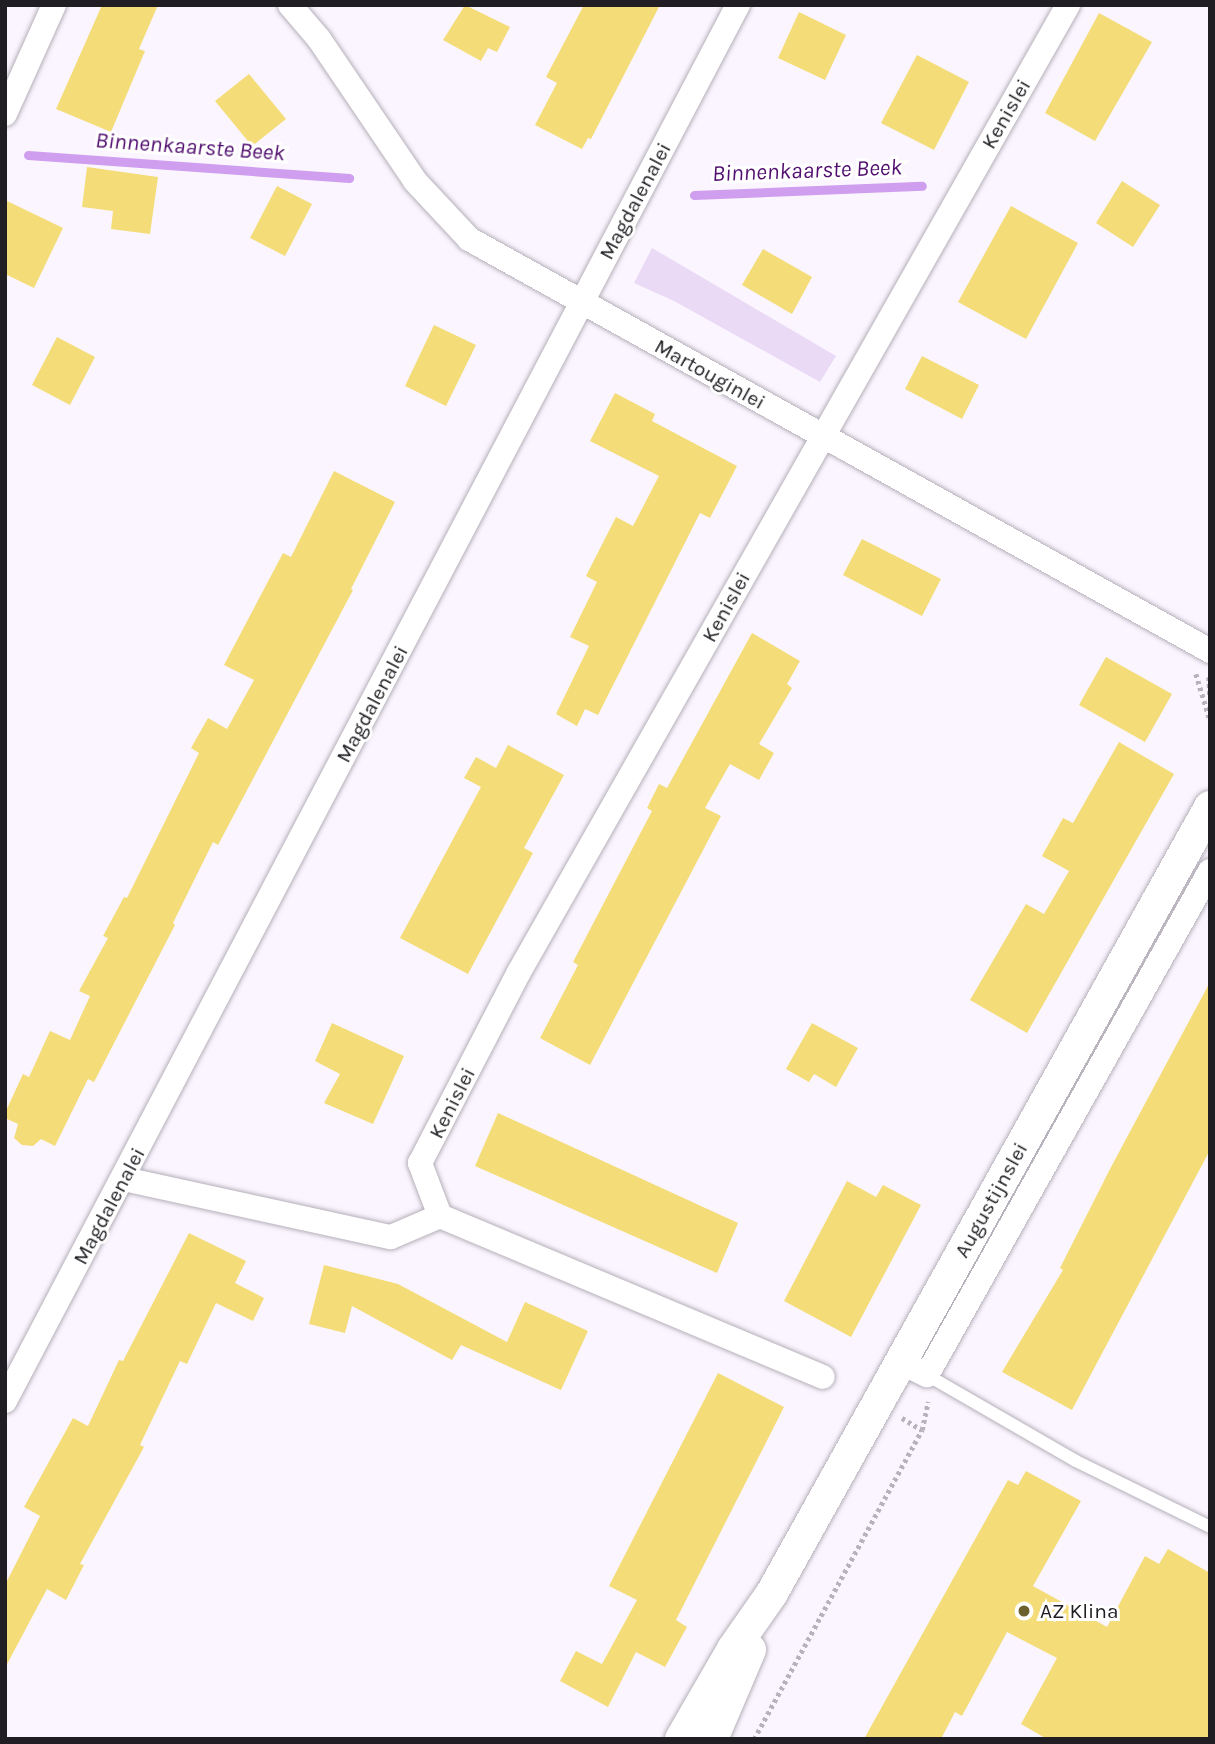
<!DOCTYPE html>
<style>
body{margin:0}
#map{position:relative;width:1215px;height:1744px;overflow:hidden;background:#faf5fe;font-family:Karla,sans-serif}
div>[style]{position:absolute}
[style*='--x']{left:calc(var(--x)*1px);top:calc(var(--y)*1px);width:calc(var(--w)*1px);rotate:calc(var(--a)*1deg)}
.green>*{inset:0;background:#ebdaf6}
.stream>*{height:9px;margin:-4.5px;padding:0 4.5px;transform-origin:4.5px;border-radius:4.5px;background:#cf9eee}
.building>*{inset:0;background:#f4dd79}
.path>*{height:4.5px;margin-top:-2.25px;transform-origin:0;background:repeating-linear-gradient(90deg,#b7b3ba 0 3.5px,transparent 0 7px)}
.roads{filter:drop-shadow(0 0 2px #b5afb9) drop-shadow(0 0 2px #b5afb9)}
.service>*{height:12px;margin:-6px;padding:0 6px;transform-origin:6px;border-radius:6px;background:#fff}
.minor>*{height:24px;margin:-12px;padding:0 12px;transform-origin:12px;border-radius:12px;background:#fff}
.tertiary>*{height:32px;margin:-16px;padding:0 16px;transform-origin:16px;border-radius:16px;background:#fff}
.dots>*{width:19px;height:19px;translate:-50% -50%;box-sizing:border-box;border:4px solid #fff;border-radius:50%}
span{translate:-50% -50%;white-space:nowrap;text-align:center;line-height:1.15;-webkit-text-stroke:6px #fff;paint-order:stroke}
.street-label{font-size:21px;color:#201e22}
.poi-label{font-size:21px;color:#201e22}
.left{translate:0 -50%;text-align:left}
.water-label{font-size:23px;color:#510f6f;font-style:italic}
.frame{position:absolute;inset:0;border:7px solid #201e22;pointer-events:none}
</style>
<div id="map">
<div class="green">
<div style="clip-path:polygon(652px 248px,836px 356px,820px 382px,674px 301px,634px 283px)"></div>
</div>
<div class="stream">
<div style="--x:28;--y:155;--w:322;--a:4.1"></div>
<div style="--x:694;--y:195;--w:228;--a:-2.3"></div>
</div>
<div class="building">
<div style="clip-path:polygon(102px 5px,158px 5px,139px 49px,145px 51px,111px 132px,56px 109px)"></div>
<div style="clip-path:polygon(465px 5px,510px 27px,497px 52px,488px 48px,481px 61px,443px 40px)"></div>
<div style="clip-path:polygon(584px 5px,660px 5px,591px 139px,588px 138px,582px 149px,535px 125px,557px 83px,546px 77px)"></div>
<div style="clip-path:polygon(799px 12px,846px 35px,825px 80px,778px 58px)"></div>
<div style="clip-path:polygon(1099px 13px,1152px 42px,1095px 141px,1045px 113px)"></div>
<div style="clip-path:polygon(917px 55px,969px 82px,934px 150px,881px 123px)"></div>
<div style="clip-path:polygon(249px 74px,286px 119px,252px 146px,215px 101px)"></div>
<div style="clip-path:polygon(87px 167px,158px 177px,150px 234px,111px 229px,113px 211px,82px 207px)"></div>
<div style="clip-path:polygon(1122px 181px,1160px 205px,1133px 247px,1096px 223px)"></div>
<div style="clip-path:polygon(277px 186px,312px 204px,285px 256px,250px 238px)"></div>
<div style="clip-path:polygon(5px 200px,63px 228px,34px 288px,5px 274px)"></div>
<div style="clip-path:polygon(1011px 206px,1078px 243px,1026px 339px,958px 302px)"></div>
<div style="clip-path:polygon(763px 249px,812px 277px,792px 314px,742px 285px)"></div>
<div style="clip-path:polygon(434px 325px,476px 345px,446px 406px,405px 386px)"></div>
<div style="clip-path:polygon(57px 337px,95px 357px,70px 405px,32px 385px)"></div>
<div style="clip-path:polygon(922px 356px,979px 385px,962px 419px,905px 389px)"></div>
<div style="clip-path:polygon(615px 393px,655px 414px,652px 421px,737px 466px,710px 518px,700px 513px,598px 715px,585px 709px,577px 726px,556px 714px,589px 646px,570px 637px,597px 582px,586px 576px,616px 517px,633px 526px,659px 476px,590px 441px)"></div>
<div style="clip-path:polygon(334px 471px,395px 502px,351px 589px,353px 590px,218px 845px,213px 842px,173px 923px,175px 925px,94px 1082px,88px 1079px,55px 1146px,41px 1139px,33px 1146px,22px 1145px,14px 1138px,18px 1124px,5px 1118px,5px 1113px,23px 1074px,29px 1077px,50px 1031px,70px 1040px,90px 996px,79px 991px,108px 938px,103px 936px,124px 897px,127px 898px,199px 753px,191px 748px,208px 718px,227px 729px,254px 680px,224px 665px,283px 553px,291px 557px)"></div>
<div style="clip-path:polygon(862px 539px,941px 579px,922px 616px,843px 575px)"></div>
<div style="clip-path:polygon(752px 633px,800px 661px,787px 684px,792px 688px,759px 744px,774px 753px,759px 780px,730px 764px,705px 808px,721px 816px,590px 1065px,540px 1038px,578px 965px,573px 962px,652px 811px,647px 808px,659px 784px,667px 788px)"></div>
<div style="clip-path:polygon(1106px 657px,1172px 694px,1145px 742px,1079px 705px)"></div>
<div style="clip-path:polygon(1119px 742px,1174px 774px,1027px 1033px,970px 1000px,1026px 904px,1044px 914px,1069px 871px,1042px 856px,1063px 818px,1073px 823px)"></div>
<div style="clip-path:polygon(508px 745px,564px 775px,524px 848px,533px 853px,468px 974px,400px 938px,481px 787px,464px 778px,476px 757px,496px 768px)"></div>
<div style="clip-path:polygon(1210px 982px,1210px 1150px,1072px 1410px,1002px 1372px,1063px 1270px,1060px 1268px,1110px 1169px)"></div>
<div style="clip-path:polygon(332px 1023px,404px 1056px,373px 1124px,324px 1103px,340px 1074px,315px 1061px)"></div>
<div style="clip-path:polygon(812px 1023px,858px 1048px,836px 1087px,814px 1074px,809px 1082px,786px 1069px)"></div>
<div style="clip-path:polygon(498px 1113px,738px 1223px,717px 1273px,475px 1166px)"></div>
<div style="clip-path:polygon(847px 1181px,876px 1197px,883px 1185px,921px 1205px,851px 1337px,784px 1301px)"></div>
<div style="clip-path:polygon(189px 1233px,246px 1261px,235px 1283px,264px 1298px,253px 1321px,216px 1303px,187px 1364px,180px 1361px,140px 1445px,144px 1447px,80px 1564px,84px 1565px,66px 1600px,47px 1589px,5px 1668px,5px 1585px,40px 1516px,24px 1507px,73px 1418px,88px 1426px,119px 1360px,123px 1361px)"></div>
<div style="clip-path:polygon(324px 1265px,398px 1284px,507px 1342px,525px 1302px,588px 1331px,561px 1390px,461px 1345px,452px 1360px,352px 1306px,345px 1333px,309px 1324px)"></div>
<div style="clip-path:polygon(718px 1373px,784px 1407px,676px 1620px,687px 1627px,665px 1667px,636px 1652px,608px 1707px,560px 1681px,576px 1651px,602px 1664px,637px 1600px,609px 1586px)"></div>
<div style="clip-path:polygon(1026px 1471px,1081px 1501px,1033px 1586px,1107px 1627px,1145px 1556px,1159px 1564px,1168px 1549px,1210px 1573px,1210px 1739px,1047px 1739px,1021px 1724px,1057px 1658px,1007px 1632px,962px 1716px,955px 1712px,941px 1739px,864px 1739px,1008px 1480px,1018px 1485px)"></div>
</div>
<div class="path">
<div style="--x:1196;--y:674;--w:48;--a:73.1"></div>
<div style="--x:1209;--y:677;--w:18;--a:87"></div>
<div style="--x:902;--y:1418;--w:23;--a:31"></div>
<div style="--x:754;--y:1739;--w:352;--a:-61.5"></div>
<div style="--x:922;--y:1430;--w:29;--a:-78"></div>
</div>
<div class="roads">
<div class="service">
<div style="--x:927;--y:1375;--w:172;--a:30"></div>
<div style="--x:1076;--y:1461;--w:149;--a:26.2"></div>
</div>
<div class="minor">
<div style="--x:290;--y:5;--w:45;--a:49.5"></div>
<div style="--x:319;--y:39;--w:171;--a:55.9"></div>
<div style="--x:415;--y:181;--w:79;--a:47"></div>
<div style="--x:469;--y:239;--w:848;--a:29.07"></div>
<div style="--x:5;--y:114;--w:120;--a:-65.8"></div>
<div style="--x:124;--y:1179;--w:273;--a:12.3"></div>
<div style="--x:391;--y:1237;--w:53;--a:-23.2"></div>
<div style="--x:440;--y:1216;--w:415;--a:22.8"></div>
<div style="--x:440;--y:1216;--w:57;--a:-110.7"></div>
<div style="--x:420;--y:1163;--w:215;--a:-62.6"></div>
<div style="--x:519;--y:972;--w:1112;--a:-60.41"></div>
<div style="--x:900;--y:1362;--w:30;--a:26"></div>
<div style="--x:927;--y:1375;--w:578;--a:-60.69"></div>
<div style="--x:5;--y:1401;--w:1577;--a:-62.3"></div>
</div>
<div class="tertiary">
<div style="--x:681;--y:1739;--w:104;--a:-60"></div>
<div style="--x:733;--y:1649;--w:68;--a:-55.1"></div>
<div style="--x:772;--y:1593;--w:900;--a:-60.87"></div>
<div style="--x:712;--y:1739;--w:97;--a:-66.9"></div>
</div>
</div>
<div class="dots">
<div style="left:1024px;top:1611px;background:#6c612d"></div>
</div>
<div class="street-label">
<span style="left:1006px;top:114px;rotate:-60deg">Kenislei</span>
<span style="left:635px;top:201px;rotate:-62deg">Magdalenalei</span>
<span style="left:710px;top:374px;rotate:29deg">Martouginlei</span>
<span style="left:726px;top:607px;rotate:-61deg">Kenislei</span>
<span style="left:372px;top:704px;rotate:-62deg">Magdalenalei</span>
<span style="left:452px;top:1103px;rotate:-63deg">Kenislei</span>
<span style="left:991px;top:1200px;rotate:-61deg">Augustijnslei</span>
<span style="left:109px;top:1206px;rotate:-62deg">Magdalenalei</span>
</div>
<div class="poi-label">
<span class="left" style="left:1040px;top:1611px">AZ Klina</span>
</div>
<div class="water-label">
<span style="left:190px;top:147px;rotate:4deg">Binnenkaarste Beek</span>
<span style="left:807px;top:171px;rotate:-2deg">Binnenkaarste Beek</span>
</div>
<div class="frame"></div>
</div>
